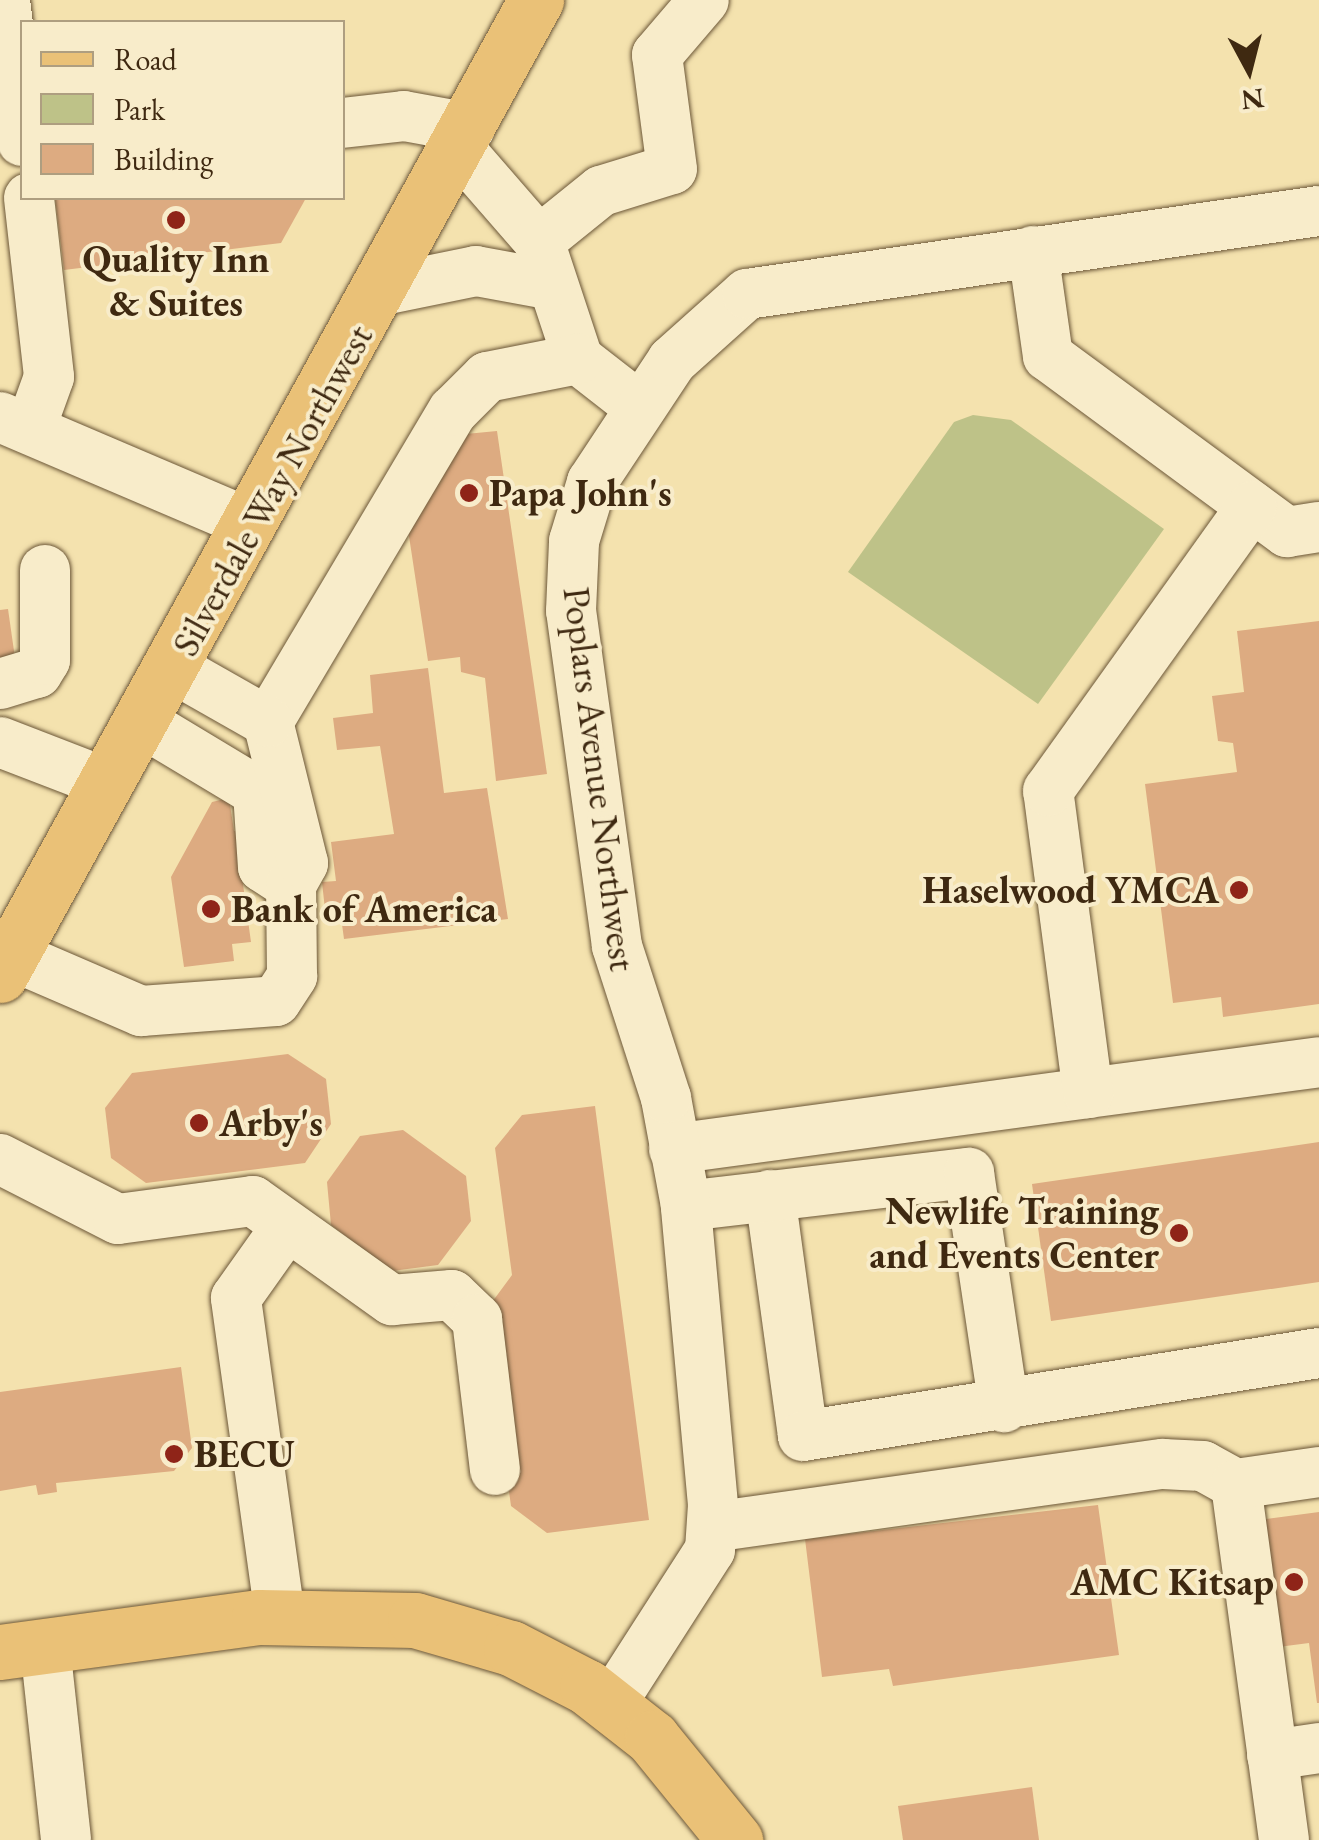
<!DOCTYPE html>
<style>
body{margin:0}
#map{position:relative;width:1319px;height:1840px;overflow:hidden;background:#f4e2ae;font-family:"EB Garamond",serif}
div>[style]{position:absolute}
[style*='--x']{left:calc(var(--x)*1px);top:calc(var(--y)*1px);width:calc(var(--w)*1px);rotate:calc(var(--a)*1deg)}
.green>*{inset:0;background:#bec288}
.building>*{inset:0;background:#ddab81}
.roads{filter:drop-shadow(0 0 2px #6c5738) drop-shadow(0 0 2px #6c5738)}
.minor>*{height:50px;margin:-25px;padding:0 25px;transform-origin:25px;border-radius:25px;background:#f8ecca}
.major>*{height:55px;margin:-27.5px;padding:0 27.5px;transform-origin:27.5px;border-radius:27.5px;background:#eac177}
.dots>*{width:28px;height:28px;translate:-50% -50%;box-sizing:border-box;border:5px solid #f8ecca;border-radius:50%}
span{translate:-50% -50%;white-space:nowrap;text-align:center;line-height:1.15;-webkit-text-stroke:8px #f8ecca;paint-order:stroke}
.poi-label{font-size:38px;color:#3f2911;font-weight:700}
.left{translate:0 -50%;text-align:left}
.right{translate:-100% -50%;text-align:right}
.street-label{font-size:38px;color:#3f2911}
.legend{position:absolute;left:20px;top:20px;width:325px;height:180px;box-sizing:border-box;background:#f8ecca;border:2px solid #ae9e80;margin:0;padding:12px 18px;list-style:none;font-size:30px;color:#3f2911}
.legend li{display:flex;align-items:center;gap:20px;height:50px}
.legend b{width:50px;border:2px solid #ae9e80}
.north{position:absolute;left:1199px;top:20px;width:100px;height:100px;-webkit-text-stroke:8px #f8ecca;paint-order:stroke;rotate:173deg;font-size:28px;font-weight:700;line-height:40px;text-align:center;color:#3f2911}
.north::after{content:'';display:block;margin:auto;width:35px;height:45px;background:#3f2911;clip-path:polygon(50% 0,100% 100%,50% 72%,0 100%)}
</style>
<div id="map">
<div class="green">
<div style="clip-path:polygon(973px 415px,1011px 420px,1164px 529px,1038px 704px,848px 572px,954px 422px)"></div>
</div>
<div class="building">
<div style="clip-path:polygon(55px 198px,306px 198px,281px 243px,64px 270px)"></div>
<div style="clip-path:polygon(497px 431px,547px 774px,496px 781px,485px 678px,461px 672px,460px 657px,428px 661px,405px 510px,445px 436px)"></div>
<div style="clip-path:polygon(8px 609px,17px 672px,0 674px,0 610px)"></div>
<div style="clip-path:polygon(1319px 621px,1319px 1004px,1223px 1017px,1221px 997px,1173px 1003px,1145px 784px,1237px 772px,1233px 743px,1218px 741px,1212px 696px,1244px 692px,1237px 631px)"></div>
<div style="clip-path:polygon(428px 668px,444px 793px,487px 788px,508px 919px,344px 939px,341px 917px,326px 919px,322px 882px,336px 881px,331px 842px,394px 834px,380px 746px,337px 750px,333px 718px,373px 713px,370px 675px)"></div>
<div style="clip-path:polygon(229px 798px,234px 831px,279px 824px,241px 870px,251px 942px,232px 944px,234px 961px,184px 967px,171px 877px,212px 802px)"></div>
<div style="clip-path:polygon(288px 1054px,326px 1079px,331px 1124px,305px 1163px,146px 1183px,111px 1158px,105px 1108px,132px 1073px)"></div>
<div style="clip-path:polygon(595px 1106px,649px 1520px,547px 1533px,511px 1506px,484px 1313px,512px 1275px,495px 1148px,522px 1115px)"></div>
<div style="clip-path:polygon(403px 1130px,466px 1176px,471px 1221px,438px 1265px,392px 1271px,331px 1225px,327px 1182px,360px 1136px)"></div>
<div style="clip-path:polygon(1319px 1142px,1319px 1282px,1051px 1321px,1032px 1184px)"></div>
<div style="clip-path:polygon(181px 1367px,192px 1448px,174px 1471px,56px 1483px,57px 1492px,38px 1495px,36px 1485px,0 1491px,0 1392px)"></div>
<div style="clip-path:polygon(1098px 1505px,1119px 1655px,893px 1686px,889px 1669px,822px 1677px,805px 1539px)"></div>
<div style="clip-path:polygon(1319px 1512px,1319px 1703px,1317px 1703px,1309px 1643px,1278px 1647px,1259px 1520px)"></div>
<div style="clip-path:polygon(1032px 1787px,1039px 1840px,903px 1840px,898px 1806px)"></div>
</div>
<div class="roads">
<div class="minor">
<div style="--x:5;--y:0;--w:142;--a:83.1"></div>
<div style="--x:342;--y:123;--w:62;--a:-6.4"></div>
<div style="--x:404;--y:116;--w:67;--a:10.3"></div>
<div style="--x:459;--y:149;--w:122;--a:49"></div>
<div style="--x:539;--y:241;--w:124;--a:71.7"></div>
<div style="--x:578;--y:359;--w:75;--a:37.9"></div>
<div style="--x:29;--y:198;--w:180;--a:83.6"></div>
<div style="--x:49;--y:377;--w:53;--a:109.8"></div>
<div style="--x:539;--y:241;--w:80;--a:-38.9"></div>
<div style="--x:601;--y:191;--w:74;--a:-17.2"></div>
<div style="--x:672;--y:169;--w:115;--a:-97.5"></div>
<div style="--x:657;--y:55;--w:72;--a:-49.5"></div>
<div style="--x:1033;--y:251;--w:106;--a:81.9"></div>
<div style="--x:1048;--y:356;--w:297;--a:36.4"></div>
<div style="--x:1287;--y:532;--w:32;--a:-9"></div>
<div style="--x:383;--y:290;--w:95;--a:-11.5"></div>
<div style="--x:476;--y:271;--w:72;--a:10.4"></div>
<div style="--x:0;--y:417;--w:270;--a:23.1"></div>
<div style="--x:0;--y:684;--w:39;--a:-17"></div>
<div style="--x:37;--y:673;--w:15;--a:-58"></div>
<div style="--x:45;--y:660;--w:90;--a:-90"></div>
<div style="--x:140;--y:721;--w:138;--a:31"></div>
<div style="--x:258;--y:792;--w:75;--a:86.2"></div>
<div style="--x:263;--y:867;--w:33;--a:33"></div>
<div style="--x:268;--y:722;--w:362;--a:-59.3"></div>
<div style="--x:453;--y:411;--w:48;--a:-45"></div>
<div style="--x:487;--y:377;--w:93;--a:-11.2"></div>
<div style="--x:0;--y:742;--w:114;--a:21.1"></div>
<div style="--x:11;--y:955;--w:142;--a:23.3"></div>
<div style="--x:141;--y:1011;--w:135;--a:-4.2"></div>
<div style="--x:276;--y:1001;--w:30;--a:-57"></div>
<div style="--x:292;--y:976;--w:91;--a:-90.6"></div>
<div style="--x:291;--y:885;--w:25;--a:-61"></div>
<div style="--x:303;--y:863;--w:145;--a:-103.9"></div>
<div style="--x:268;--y:722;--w:109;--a:-150.4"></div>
<div style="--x:1088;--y:1093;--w:233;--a:-7.6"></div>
<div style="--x:674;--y:1149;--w:418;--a:-7.7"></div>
<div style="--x:1088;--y:1093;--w:305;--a:-97.5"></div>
<div style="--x:1048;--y:791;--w:350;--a:-54.4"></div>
<div style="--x:0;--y:1159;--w:132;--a:27"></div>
<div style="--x:118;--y:1219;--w:136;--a:-7.6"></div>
<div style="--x:253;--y:1201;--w:171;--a:35.5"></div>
<div style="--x:392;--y:1300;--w:60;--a:-4.8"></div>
<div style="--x:452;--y:1295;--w:35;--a:44"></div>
<div style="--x:477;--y:1319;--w:152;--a:83.2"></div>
<div style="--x:770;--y:1195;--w:243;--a:82.2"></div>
<div style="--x:803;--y:1436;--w:523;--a:-9.14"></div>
<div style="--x:686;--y:1206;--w:285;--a:-6.7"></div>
<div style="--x:969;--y:1173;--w:237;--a:81.5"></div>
<div style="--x:712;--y:1527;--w:455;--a:-8"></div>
<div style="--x:1163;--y:1464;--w:40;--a:2.9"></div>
<div style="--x:1203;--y:1466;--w:38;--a:29"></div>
<div style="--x:280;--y:1616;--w:321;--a:-97.9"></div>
<div style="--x:236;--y:1298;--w:88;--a:-54.7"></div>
<div style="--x:45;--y:1646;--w:195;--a:83.8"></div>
<div style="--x:611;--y:1704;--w:183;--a:-57.3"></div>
<div style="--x:710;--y:1550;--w:45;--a:-86.2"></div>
<div style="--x:713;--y:1505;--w:300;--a:-95.2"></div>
<div style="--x:686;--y:1206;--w:110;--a:-100.5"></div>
<div style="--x:666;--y:1098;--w:160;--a:-107.9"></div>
<div style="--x:617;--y:946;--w:338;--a:-97.8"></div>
<div style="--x:571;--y:611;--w:70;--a:-87.5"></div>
<div style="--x:574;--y:541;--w:62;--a:-73"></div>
<div style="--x:592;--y:482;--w:145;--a:-56.5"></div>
<div style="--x:672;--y:361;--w:101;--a:-41.8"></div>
<div style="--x:747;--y:294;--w:578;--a:-8.26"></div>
<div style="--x:1272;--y:1755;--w:48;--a:-8.5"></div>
<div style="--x:1284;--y:1840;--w:359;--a:-97.7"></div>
<div style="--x:1236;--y:1484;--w:84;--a:-8.2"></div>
</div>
<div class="major">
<div style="--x:0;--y:975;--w:1113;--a:-61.2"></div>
<div style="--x:0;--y:1652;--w:261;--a:-7.7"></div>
<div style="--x:259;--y:1617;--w:156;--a:1.1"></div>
<div style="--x:415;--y:1620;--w:100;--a:16.3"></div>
<div style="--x:511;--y:1648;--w:85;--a:27.2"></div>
<div style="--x:587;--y:1687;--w:83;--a:38.1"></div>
<div style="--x:652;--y:1738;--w:132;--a:50.9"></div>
</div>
</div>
<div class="dots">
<div style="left:176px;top:220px;background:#8f2418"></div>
<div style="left:469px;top:493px;background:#8f2418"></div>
<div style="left:1239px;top:890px;background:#8f2418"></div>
<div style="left:211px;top:909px;background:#8f2418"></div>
<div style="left:199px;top:1123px;background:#8f2418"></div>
<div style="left:1179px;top:1233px;background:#8f2418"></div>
<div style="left:174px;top:1454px;background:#8f2418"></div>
<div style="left:1294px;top:1582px;background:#8f2418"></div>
</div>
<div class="poi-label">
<span style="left:176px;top:281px">Quality Inn<br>&amp; Suites</span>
<span class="left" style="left:489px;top:493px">Papa John's</span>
<span class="right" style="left:1219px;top:890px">Haselwood YMCA</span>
<span class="left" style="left:231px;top:909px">Bank of America</span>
<span class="left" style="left:219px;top:1123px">Arby's</span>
<span class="right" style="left:1159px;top:1233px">Newlife Training<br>and Events Center</span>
<span class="left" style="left:194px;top:1454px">BECU</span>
<span class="right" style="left:1274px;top:1582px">AMC Kitsap</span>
</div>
<div class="street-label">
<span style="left:272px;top:490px;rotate:-61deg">Silverdale Way Northwest</span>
<span style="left:600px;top:779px;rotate:83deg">Poplars Avenue Northwest</span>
</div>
<ul class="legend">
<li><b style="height:12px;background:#eac177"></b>Road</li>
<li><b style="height:28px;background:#bec288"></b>Park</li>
<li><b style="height:28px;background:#ddab81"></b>Building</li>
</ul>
<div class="north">N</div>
</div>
